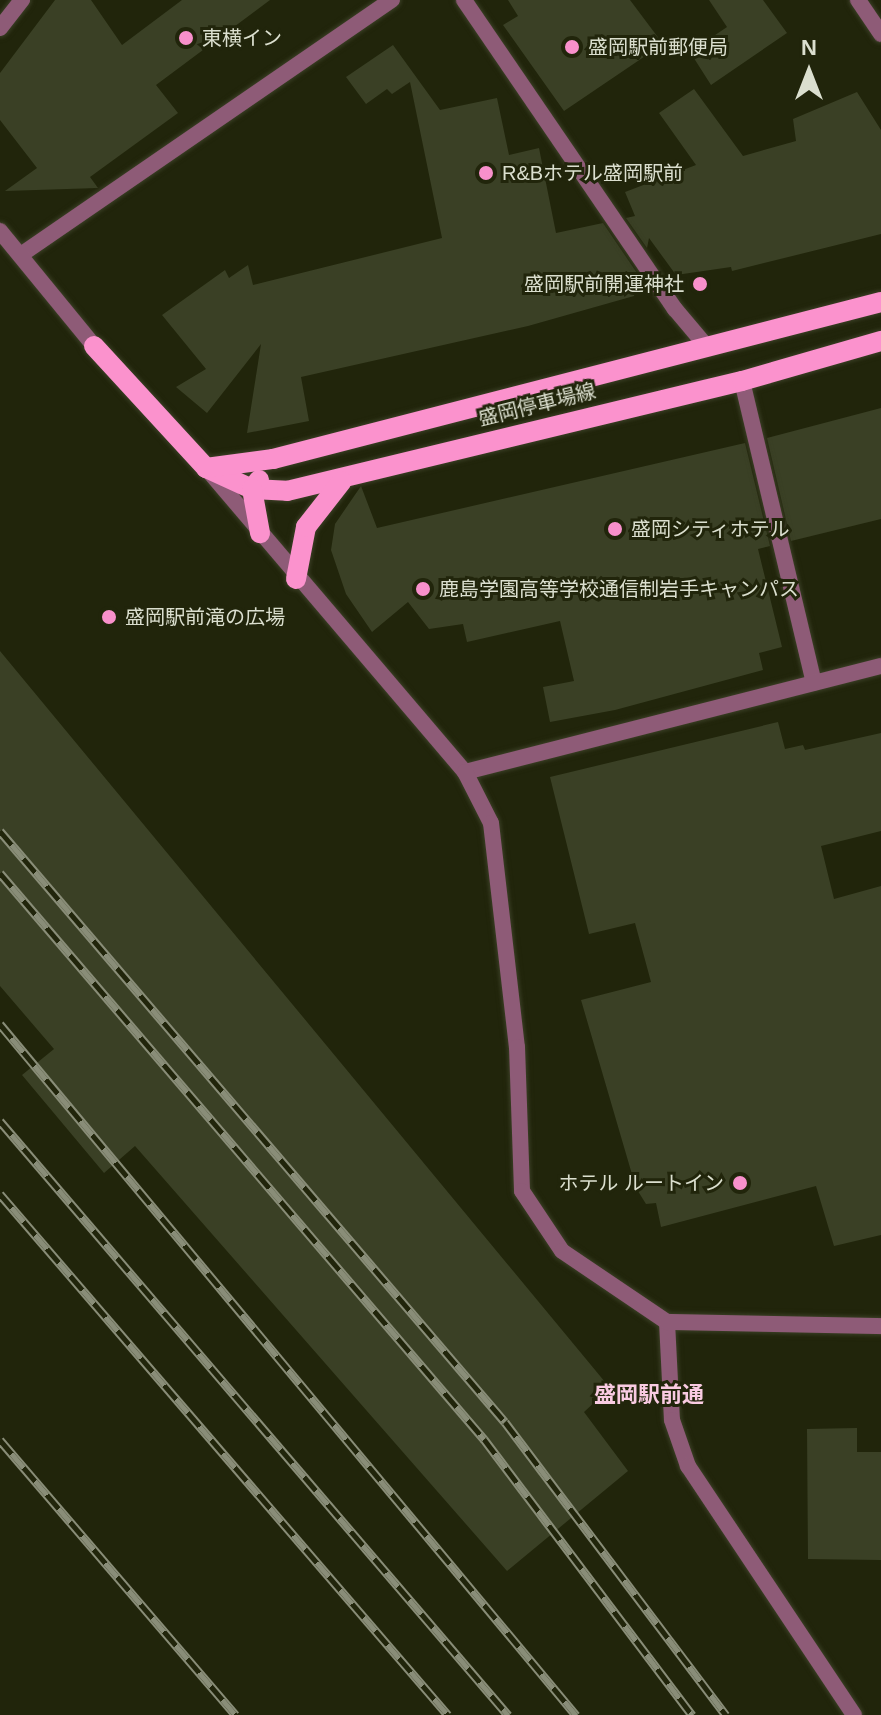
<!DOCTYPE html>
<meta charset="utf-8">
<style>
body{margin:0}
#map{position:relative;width:881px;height:1715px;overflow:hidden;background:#21250b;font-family:Arial,"Noto Sans JP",sans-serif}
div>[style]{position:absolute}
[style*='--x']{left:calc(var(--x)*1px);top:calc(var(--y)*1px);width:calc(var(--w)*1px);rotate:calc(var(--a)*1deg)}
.building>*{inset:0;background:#3a4025}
.roads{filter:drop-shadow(0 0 2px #3b3f26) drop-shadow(0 0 2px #3b3f26)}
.minor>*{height:16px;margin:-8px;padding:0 8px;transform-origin:8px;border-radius:8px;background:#8e5b77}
.tertiary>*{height:16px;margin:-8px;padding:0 8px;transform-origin:8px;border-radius:8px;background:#8e5b77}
.primary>*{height:20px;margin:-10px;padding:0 10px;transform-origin:10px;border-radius:10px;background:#fb92cd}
.rail>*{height:9px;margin-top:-4.5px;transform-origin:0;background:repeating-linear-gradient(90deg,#21250b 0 18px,#898d78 0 36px);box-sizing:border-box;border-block:2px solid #898d78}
.dots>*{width:22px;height:22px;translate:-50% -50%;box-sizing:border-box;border:4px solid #21250b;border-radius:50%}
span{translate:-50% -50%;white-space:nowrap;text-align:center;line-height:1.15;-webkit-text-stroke:6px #21250b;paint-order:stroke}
.poi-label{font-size:20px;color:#dbdfcf}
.left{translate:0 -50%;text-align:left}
.right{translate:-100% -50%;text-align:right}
.street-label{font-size:20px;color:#dbdfcf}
.neighbourhood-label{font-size:22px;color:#f9cbe2;font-weight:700}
.north{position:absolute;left:769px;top:32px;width:80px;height:80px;-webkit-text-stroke:6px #21250b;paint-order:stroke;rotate:0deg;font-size:22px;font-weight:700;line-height:32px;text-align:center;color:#dbdfcf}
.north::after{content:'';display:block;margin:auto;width:28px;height:36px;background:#dbdfcf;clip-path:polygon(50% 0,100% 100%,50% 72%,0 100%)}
</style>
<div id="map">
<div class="building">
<div style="clip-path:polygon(55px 0,91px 0,122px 45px,182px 0,270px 0,156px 85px,178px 113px,90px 177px,98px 188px,5px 191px,37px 168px,0 120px,0 73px)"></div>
<div style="clip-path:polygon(508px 0,630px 0,663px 44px,564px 111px,503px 25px,518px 16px)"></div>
<div style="clip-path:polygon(709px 0,763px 0,787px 33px,711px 85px,690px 52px,727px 27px)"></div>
<div style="clip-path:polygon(393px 45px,440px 110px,497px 98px,509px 155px,539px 148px,556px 233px,603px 223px,639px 276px,634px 296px,528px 326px,301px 377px,309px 421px,247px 433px,261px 344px,207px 413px,176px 387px,206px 369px,162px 315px,225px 270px,229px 278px,248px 265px,253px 285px,442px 238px,410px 82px,392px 94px,387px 89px,366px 104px,346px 77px)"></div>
<div style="clip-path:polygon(694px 89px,743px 156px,796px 141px,793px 119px,857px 92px,881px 130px,881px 234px,732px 271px,731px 267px,676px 275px,649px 238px,647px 248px,626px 218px,635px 216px,625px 192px,696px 165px,659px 113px)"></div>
<div style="clip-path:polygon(881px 408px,881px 519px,791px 541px,767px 438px)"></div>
<div style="clip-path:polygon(745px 443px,770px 546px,758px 549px,782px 647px,759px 653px,763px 670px,615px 710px,550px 722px,543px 687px,574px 681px,560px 621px,467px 642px,463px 624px,429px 629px,408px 602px,372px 632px,346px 594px,331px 550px,335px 524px,361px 486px,377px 528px)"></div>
<div style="clip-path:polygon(0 651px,610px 1388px,584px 1412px,628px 1471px,507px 1571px,135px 1146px,104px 1173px,22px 1075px,54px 1049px,0 986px)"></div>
<div style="clip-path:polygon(778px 722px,785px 749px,803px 745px,805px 750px,881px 733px,881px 831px,821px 846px,834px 899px,881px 886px,881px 1235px,834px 1246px,816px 1186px,661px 1227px,656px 1203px,646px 1204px,636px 1188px,581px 1000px,651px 982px,635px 923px,589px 934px,550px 777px)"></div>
<div style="clip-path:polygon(857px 1428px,857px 1452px,881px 1452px,881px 1560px,808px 1559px,807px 1429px)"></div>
</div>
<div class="roads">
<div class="minor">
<div style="--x:464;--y:0;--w:374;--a:55.7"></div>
<div style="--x:675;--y:309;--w:51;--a:49.8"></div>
<div style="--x:0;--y:28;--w:36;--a:-52"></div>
<div style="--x:22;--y:254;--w:449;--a:-34.5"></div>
<div style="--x:742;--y:381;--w:310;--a:76.6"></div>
<div style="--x:465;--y:772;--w:429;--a:-14.3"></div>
<div style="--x:667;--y:1322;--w:98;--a:87.1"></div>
<div style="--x:672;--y:1420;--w:49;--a:70.8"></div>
<div style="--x:688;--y:1466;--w:299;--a:56.3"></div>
</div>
<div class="tertiary">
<div style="--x:858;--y:0;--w:41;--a:55.9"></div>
<div style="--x:0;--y:231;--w:149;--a:50.7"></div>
<div style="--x:207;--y:469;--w:398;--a:49.6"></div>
<div style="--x:465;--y:772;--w:57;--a:63"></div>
<div style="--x:491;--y:823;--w:226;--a:83.4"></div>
<div style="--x:517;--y:1047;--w:144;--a:88"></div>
<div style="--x:522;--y:1191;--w:72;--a:56.3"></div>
<div style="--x:562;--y:1251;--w:127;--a:34.1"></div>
<div style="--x:667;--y:1322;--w:214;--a:1.1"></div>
</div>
<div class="primary">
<div style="--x:94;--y:346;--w:166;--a:47.4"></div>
<div style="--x:206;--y:468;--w:51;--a:24.5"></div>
<div style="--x:252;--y:489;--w:35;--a:3"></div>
<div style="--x:287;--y:491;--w:468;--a:-13.6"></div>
<div style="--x:742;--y:381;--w:145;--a:-16.1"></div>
<div style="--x:206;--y:468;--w:68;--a:-7.7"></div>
<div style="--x:273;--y:459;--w:628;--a:-14.48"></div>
<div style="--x:259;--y:480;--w:11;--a:128"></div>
<div style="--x:252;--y:489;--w:45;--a:79.7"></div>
<div style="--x:296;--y:579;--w:53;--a:-79.1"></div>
<div style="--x:306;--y:527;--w:58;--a:-52"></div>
</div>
</div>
<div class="rail">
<div style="--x:0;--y:831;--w:777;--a:49.49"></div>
<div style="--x:505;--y:1422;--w:367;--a:53"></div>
<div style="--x:0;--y:873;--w:745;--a:49.47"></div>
<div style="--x:484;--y:1439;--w:346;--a:53"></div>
<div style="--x:0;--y:1024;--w:900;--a:50.19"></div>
<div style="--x:0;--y:1121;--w:782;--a:49.46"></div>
<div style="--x:0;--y:1194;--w:687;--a:49.31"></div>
<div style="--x:0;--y:1440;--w:362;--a:49.4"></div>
</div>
<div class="dots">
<div style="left:186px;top:38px;background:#f890cb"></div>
<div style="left:572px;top:47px;background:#f890cb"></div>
<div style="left:486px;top:173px;background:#f890cb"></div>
<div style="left:700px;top:284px;background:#f890cb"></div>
<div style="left:615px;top:529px;background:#f890cb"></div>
<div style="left:423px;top:589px;background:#f890cb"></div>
<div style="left:109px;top:617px;background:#f890cb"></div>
<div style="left:740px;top:1183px;background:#f890cb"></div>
</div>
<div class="poi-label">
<span class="left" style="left:202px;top:38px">東横イン</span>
<span class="left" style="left:588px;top:47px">盛岡駅前郵便局</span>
<span class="left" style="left:502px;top:173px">R&amp;Bホテル盛岡駅前</span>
<span class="right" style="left:684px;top:284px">盛岡駅前開運神社</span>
<span class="left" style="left:631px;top:529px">盛岡シティホテル</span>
<span class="left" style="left:439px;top:589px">鹿島学園高等学校通信制岩手キャンパス</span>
<span class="left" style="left:125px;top:617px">盛岡駅前滝の広場</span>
<span class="right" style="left:724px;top:1183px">ホテル ルートイン</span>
</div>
<div class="street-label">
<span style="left:537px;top:405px;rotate:-14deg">盛岡停車場線</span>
</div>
<div class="neighbourhood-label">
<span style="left:649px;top:1395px">盛岡駅前通</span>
</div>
<div class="north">N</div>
</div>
